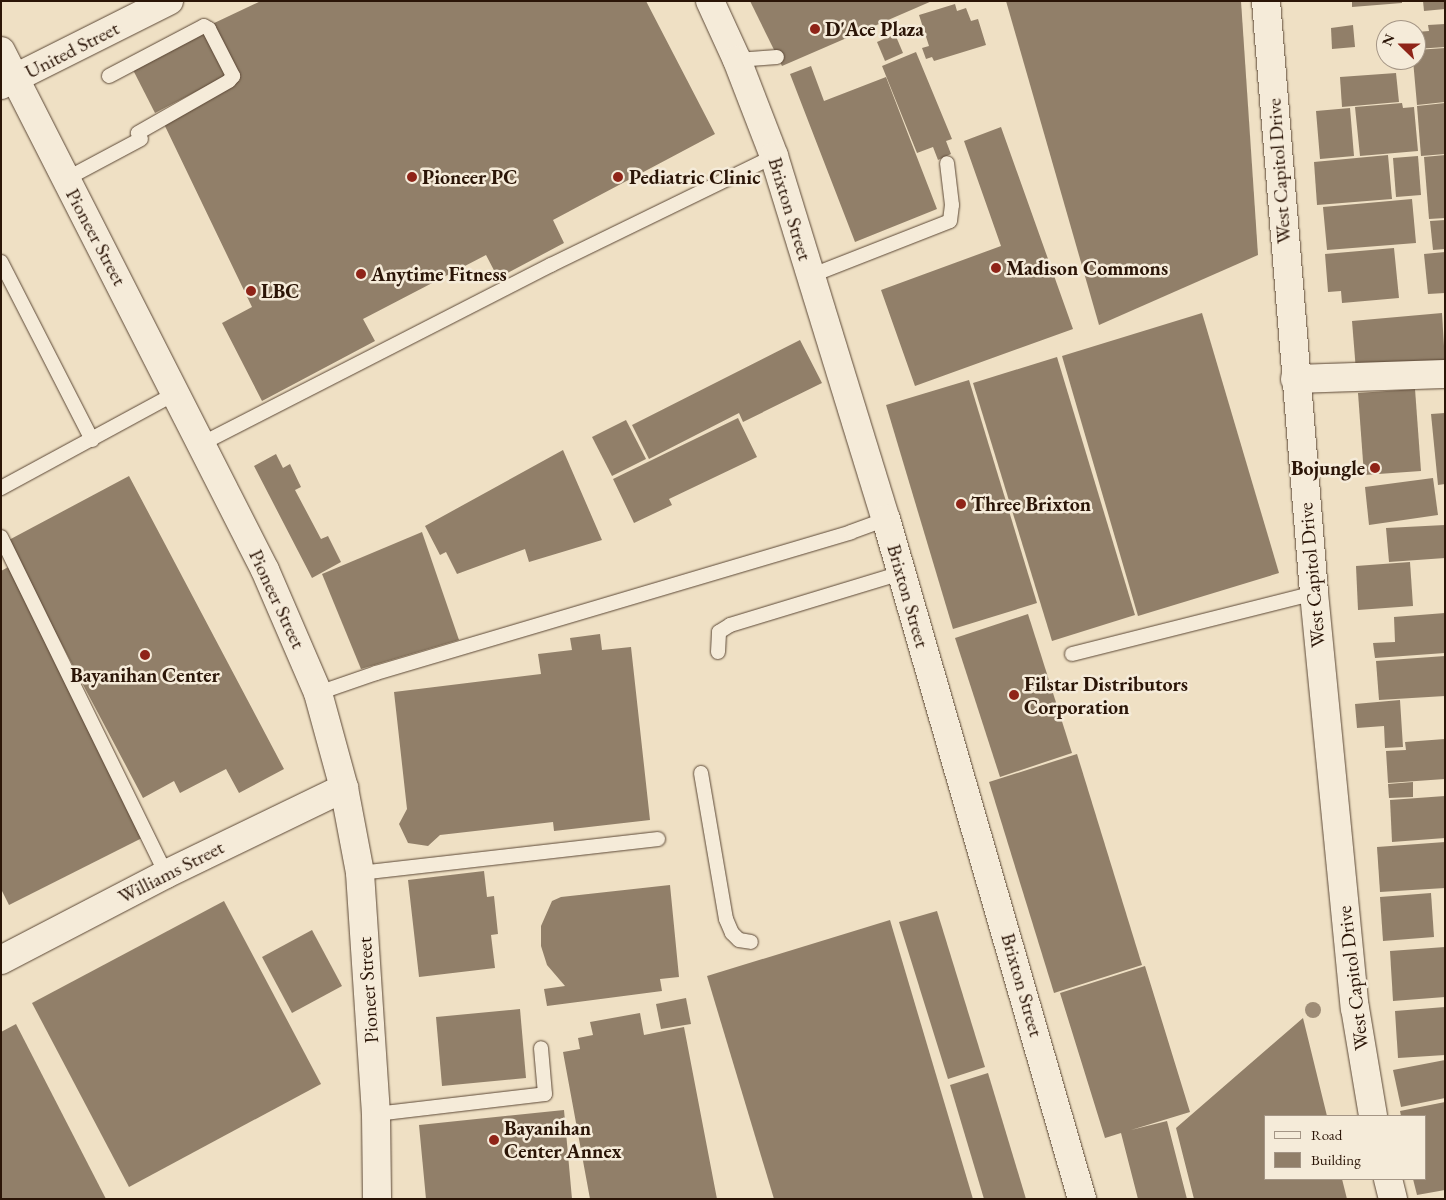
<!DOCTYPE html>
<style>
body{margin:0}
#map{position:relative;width:1446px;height:1200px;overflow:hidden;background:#efe0c4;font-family:"EB Garamond",serif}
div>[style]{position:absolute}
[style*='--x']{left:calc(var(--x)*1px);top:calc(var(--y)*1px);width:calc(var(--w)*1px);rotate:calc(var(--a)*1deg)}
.building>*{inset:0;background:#917f69}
.roads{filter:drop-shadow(0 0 1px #5c4836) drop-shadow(0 0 1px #5c4836)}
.lane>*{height:14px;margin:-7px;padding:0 7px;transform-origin:7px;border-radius:7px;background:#f5ebd9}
.street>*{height:28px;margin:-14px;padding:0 14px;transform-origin:14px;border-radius:14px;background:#f5ebd9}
.secondary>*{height:28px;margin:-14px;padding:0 14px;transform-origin:14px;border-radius:14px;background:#f5ebd9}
.trees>*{width:16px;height:16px;margin:-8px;border-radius:50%;background:#9e8c76}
.dots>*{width:14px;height:14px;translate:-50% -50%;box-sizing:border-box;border:2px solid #f5ebd9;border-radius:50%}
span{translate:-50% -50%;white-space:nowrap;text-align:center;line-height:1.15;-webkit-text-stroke:5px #f5ebd9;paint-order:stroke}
.poi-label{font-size:20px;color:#2b1507;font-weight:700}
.left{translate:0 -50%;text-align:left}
.right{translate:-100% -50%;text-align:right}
.street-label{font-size:20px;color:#2b1507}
.frame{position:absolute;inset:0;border:2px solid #2b1507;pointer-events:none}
.legend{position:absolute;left:1264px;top:1115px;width:162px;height:65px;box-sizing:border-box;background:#f5ebd9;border:1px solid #a49585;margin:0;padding:6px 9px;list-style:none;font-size:15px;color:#2b1507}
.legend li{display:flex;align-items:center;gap:10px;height:25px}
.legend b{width:25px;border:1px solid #a49585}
.north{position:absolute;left:1376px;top:20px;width:50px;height:50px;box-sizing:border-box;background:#f5ebd9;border:1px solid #a49585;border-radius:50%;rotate:292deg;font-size:14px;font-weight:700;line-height:20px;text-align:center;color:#2b1507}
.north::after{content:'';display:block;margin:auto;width:18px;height:22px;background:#8f2418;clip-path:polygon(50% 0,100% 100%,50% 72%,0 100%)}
</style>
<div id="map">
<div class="building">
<div style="clip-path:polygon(261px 1px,646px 1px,715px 134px,553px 220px,564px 243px,498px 278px,486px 255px,363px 319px,375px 341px,262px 401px,222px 323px,252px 307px,164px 124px,240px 80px,210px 25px)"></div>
<div style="clip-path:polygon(750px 1px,932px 1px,782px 66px)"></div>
<div style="clip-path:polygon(1006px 1px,1241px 1px,1258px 255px,1099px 325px)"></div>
<div style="clip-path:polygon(1352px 1px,1402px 1px,1402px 3px,1352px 7px)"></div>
<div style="clip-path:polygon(1423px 1px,1445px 1px,1445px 9px,1424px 11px)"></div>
<div style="clip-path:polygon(955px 4px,957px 11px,966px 8px,971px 21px,978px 19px,986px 45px,934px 61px,932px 57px,926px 59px,922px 48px,929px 46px,919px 15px)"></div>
<div style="clip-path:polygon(1445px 24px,1445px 47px,1416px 49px,1416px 32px,1429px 31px,1428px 25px)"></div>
<div style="clip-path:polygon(1353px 25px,1355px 47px,1332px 49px,1331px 28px)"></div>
<div style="clip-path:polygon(204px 29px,228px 75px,155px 113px,131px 66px)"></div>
<div style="clip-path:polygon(895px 34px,903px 53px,885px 61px,877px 42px)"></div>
<div style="clip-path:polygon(1445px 48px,1445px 102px,1417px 105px,1413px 60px,1416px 60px,1416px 50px)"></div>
<div style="clip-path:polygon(916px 52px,952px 139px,946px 141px,951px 154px,938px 160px,933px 147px,917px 153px,882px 66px)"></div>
<div style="clip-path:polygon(811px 66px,824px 101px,886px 77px,937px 209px,855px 242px,790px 74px)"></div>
<div style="clip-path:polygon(1396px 73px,1399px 102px,1342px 107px,1340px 77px)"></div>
<div style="clip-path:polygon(1402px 103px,1403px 108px,1414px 107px,1418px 151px,1360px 156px,1355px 107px)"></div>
<div style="clip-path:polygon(1445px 103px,1445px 154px,1421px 156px,1417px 106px)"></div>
<div style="clip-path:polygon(1350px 108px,1354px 156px,1320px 159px,1316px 111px)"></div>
<div style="clip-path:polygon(1001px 127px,1073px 329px,915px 386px,881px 290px,1001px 246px,964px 141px)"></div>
<div style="clip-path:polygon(1388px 155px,1392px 199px,1317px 205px,1314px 162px)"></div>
<div style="clip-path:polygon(1445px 155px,1445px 218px,1429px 219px,1424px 157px)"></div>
<div style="clip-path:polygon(1418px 156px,1421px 195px,1396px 197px,1393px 158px)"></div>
<div style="clip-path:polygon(1412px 199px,1416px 243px,1327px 250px,1323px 207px)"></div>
<div style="clip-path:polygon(1445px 220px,1445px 249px,1433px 250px,1430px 221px)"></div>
<div style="clip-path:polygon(1394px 248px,1399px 298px,1342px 303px,1341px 291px,1328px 292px,1325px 254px)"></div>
<div style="clip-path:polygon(1445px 252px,1445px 293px,1428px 294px,1424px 254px)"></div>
<div style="clip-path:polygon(1202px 313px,1279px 573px,1138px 616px,1062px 356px)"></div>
<div style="clip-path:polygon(1442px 313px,1445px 363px,1356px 371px,1352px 321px)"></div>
<div style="clip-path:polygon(800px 340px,822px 383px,743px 422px,739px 413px,649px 459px,632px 425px)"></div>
<div style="clip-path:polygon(1057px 357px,1135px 615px,1052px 641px,973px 383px)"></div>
<div style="clip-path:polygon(969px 380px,1037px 603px,953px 629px,886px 405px)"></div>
<div style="clip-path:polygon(1415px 389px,1421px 471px,1364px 475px,1358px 393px)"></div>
<div style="clip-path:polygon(1445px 413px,1445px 484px,1438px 485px,1431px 414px)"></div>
<div style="clip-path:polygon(738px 418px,757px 457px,669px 499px,672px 505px,634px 523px,613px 479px)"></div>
<div style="clip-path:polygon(626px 420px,646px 459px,612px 476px,592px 437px)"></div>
<div style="clip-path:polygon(563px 450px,602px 540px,529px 562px,525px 549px,457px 574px,446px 552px,440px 555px,425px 526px)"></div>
<div style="clip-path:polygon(276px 454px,283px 468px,290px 464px,301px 487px,295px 490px,321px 539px,328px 536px,341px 562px,312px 578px,254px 466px)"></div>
<div style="clip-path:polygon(129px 476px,284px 769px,239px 793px,226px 769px,180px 793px,174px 781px,143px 798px,7px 541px)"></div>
<div style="clip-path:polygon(1433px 478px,1438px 515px,1369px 525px,1365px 487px)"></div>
<div style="clip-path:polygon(1445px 525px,1445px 558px,1389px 562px,1386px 528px)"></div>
<div style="clip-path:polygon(422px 532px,459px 640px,361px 669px,322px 574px)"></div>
<div style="clip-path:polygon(1410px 562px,1413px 606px,1358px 610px,1356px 566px)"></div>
<div style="clip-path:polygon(12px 565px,146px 836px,9px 905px,1px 889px,1px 571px)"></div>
<div style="clip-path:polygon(1445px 613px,1445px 653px,1375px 658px,1373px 643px,1395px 642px,1394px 617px)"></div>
<div style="clip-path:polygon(1028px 614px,1072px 753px,1000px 777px,955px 638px)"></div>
<div style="clip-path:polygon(600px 634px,602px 650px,631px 647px,650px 820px,554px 831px,553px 822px,440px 835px,428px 846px,408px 843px,399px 824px,407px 809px,394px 692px,541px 674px,538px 654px,572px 650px,570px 638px)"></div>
<div style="clip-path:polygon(1445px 656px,1445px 696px,1379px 700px,1376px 661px)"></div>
<div style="clip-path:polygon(1400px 700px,1403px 747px,1385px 748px,1384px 726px,1357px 728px,1355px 704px)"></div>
<div style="clip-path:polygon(1445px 739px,1445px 779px,1388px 783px,1386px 751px,1406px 750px,1405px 742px)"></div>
<div style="clip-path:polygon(1077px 754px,1142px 965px,1054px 993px,989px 782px)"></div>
<div style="clip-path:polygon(1413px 782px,1413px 797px,1389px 798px,1388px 784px)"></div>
<div style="clip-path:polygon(1445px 796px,1445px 838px,1392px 842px,1390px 800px)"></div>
<div style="clip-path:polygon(1445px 842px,1445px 888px,1380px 892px,1377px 847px)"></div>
<div style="clip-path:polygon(484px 871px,487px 897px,494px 896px,498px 934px,491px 935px,495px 968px,419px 977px,408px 880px)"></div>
<div style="clip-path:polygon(670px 885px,679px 977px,660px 979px,662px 991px,547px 1006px,544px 989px,565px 986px,547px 965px,541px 946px,541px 926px,552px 901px,561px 897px)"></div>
<div style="clip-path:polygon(1431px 893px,1434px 937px,1383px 941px,1380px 897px)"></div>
<div style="clip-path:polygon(224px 901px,321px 1084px,129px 1187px,32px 1003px)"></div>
<div style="clip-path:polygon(937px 911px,985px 1067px,948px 1079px,899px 922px)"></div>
<div style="clip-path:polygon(890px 920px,973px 1199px,774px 1199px,707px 976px)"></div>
<div style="clip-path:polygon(312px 930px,342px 986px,292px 1013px,262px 957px)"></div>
<div style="clip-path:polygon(1445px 947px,1445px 997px,1393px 1001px,1390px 951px)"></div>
<div style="clip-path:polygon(1145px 966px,1190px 1112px,1131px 1130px,1167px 1121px,1187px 1199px,1138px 1199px,1121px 1133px,1105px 1138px,1060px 993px)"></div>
<div style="clip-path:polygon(686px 998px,691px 1024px,661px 1029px,656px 1004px)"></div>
<div style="clip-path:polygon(1445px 1007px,1445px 1055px,1398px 1058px,1395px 1011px)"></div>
<div style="clip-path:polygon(520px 1009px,526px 1078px,442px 1086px,436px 1017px)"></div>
<div style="clip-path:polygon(640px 1013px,644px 1035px,684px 1027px,717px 1199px,590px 1199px,563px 1052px,580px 1049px,578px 1038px,593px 1035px,590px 1022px)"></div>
<div style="clip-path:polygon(1303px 1018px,1327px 1116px,1265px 1116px,1265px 1179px,1342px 1179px,1347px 1199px,1194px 1199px,1176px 1128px)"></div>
<div style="clip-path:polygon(16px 1024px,106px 1199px,1px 1199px,1px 1032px)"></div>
<div style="clip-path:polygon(1445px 1060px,1445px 1098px,1401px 1107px,1393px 1070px)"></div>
<div style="clip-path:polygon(988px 1073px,1026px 1199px,984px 1199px,950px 1085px)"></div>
<div style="clip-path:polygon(1445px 1102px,1445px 1190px,1417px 1195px,1413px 1179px,1425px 1179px,1425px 1116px,1401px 1116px,1400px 1111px)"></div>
<div style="clip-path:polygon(564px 1110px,572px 1199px,426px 1199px,419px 1125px)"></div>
</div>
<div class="roads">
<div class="lane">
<div style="--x:737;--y:60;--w:40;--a:-4.3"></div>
<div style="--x:109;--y:76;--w:107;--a:-27.8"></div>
<div style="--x:204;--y:26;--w:6;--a:31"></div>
<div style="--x:209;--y:29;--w:53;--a:62.9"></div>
<div style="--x:233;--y:76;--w:6;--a:129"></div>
<div style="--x:229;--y:81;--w:105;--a:150.3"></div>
<div style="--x:66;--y:179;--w:85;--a:-28.1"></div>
<div style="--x:1;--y:262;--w:200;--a:62.9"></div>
<div style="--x:810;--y:276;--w:150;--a:-21.4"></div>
<div style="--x:950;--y:221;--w:16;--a:-83"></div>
<div style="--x:952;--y:205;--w:42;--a:-96.8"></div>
<div style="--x:201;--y:444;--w:393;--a:-27.1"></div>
<div style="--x:551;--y:265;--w:248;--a:-26"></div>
<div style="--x:1;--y:488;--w:199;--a:-28.5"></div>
<div style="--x:1;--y:537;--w:375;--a:63.9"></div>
<div style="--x:718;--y:652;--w:20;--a:-87"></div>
<div style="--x:719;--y:632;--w:13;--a:-32"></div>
<div style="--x:730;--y:625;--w:179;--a:-16.9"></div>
<div style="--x:1072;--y:654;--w:250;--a:-14.1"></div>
<div style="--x:318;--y:693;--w:61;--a:-19"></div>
<div style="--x:376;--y:673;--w:495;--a:-16.5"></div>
<div style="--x:851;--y:532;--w:37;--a:-20"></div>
<div style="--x:701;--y:773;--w:148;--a:80.3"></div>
<div style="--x:726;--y:919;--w:15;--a:67"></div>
<div style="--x:732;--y:933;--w:10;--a:45"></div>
<div style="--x:739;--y:940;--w:12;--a:9"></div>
<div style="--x:360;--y:873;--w:300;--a:-6.5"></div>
<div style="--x:376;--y:1114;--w:170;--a:-6.7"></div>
<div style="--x:545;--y:1094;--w:46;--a:-95"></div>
</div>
<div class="street">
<div style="--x:1295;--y:379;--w:150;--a:-1.9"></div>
<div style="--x:1;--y:960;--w:186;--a:-27.5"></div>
<div style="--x:166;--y:874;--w:198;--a:-25.8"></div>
</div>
<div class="secondary">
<div style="--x:710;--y:1;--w:65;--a:65.4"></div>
<div style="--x:737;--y:60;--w:103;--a:68.9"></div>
<div style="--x:774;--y:156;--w:380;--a:72.9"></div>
<div style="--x:886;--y:519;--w:708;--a:73.92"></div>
<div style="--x:1266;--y:1;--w:594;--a:85.36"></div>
<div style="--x:1314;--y:593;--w:417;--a:84.4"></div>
<div style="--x:1355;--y:1008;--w:109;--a:80.5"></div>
<div style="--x:1;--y:51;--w:582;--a:63.04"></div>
<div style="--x:265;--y:570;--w:134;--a:66.7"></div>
<div style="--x:318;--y:693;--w:98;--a:74.7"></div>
<div style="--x:344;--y:788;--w:86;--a:79.3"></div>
<div style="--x:360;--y:873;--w:242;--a:86.2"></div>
<div style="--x:376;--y:1114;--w:85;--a:89.3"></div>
<div style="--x:1;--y:85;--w:188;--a:-26.6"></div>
<div style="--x:1388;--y:1179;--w:21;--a:76"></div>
</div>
</div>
<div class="trees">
<div style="left:1313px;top:1010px"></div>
</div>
<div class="dots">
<div style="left:815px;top:29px;background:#8f2418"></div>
<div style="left:412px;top:177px;background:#8f2418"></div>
<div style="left:618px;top:177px;background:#8f2418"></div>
<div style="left:996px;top:268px;background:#8f2418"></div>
<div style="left:361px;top:274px;background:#8f2418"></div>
<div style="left:251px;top:291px;background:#8f2418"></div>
<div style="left:1375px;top:468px;background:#8f2418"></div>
<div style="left:961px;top:504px;background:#8f2418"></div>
<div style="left:145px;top:655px;background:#8f2418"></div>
<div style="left:1014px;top:695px;background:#8f2418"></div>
<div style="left:494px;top:1140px;background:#8f2418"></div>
</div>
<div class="poi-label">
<span class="left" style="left:825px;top:29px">D'Ace Plaza</span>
<span class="left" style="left:422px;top:177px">Pioneer PC</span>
<span class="left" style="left:629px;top:177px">Pediatric Clinic</span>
<span class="left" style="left:1006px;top:268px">Madison Commons</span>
<span class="left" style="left:371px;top:274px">Anytime Fitness</span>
<span class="left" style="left:261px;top:291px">LBC</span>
<span class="right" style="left:1365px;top:468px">Bojungle</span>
<span class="left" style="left:971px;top:504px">Three Brixton</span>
<span style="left:145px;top:675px">Bayanihan Center</span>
<span class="left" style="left:1024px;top:696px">Filstar Distributors<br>Corporation</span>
<span class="left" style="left:504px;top:1140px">Bayanihan<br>Center Annex</span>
</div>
<div class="street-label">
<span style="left:72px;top:50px;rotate:-27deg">United Street</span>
<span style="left:1279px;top:171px;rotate:-94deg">West Capitol Drive</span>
<span style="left:790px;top:209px;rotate:73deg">Brixton Street</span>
<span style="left:96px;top:237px;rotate:62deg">Pioneer Street</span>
<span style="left:1312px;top:575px;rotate:-95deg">West Capitol Drive</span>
<span style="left:908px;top:596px;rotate:74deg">Brixton Street</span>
<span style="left:277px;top:599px;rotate:65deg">Pioneer Street</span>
<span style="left:171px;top:872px;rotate:-27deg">Williams Street</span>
<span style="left:1353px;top:978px;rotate:-97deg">West Capitol Drive</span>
<span style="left:1022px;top:985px;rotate:74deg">Brixton Street</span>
<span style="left:368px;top:990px;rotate:-94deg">Pioneer Street</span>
</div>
<div class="frame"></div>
<ul class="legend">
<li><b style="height:6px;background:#f5ebd9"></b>Road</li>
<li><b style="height:14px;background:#917f69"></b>Building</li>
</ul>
<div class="north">N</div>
</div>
